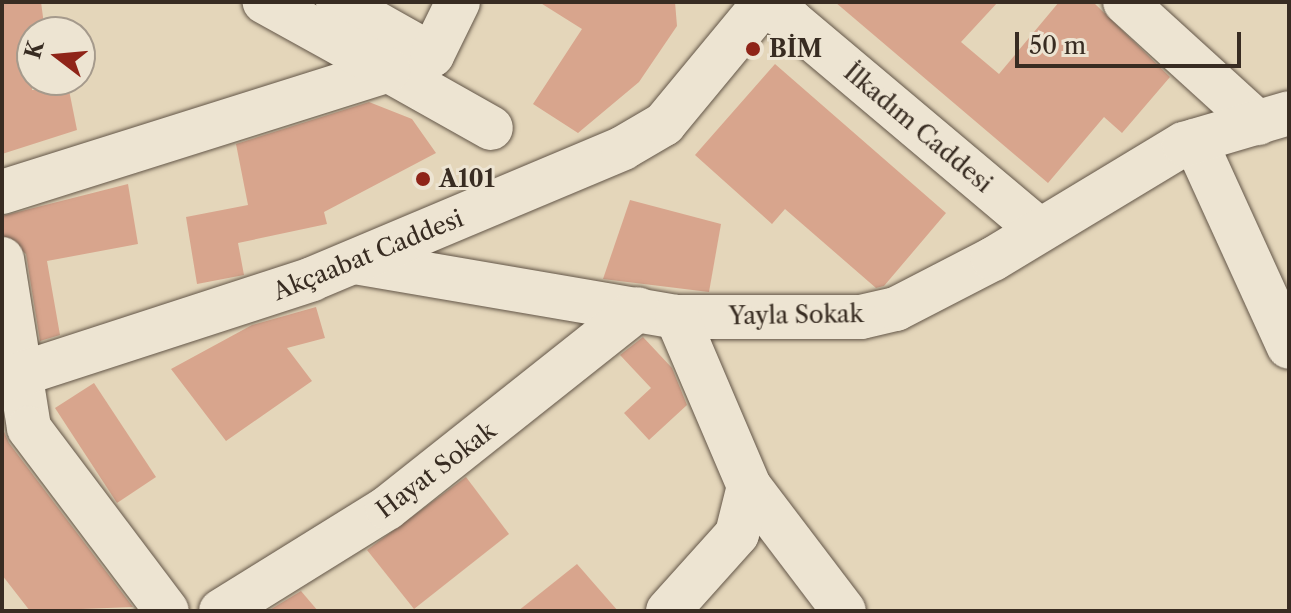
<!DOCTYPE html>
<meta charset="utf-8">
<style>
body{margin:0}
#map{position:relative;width:1291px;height:613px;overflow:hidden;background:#e4d6ba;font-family:"Libre Caslon Text",serif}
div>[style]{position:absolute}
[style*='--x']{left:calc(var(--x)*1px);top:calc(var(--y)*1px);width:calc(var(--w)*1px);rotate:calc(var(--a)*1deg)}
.building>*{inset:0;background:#d8a58d}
.roads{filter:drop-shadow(0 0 2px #635648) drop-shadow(0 0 2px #635648)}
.minor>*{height:44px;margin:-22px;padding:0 22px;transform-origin:22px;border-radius:22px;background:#ede4d2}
.dots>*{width:22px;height:22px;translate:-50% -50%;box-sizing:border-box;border:4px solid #ede4d2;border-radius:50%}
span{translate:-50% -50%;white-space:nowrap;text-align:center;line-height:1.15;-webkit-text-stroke:6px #ede4d2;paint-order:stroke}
.poi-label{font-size:24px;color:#382c22;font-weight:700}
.left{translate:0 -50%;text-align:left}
.street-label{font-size:24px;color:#382c22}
.frame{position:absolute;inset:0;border:4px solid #382c22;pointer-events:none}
.north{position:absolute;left:16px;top:16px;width:80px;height:80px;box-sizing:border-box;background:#ede4d2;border:2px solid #a59a8c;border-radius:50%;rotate:286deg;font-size:22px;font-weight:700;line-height:32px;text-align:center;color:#382c22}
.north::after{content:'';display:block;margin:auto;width:28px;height:36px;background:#8f2418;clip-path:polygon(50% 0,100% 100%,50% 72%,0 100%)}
.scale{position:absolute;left:1015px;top:32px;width:226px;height:36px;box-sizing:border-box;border:4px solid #382c22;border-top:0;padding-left:10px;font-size:24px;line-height:28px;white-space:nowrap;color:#382c22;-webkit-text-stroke:6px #ede4d2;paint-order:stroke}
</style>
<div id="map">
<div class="building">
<div style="clip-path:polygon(2px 2px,41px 2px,45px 32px,32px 32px,32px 90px,69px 90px,77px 130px,2px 154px)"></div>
<div style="clip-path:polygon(539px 2px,675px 2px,677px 26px,639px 82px,578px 133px,533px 104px,582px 29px)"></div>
<div style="clip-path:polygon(835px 2px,998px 2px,961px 42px,999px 74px,1059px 2px,1093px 2px,1170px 77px,1122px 133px,1104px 117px,1048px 183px)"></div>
<div style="clip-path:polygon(775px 64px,946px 213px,884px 286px,876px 288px,785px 209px,772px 224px,695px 155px)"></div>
<div style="clip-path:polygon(369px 102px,412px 119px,436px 153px,324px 212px,327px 224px,238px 243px,244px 275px,197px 284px,186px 217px,248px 205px,236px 144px)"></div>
<div style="clip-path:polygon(128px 184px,138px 244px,47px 261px,60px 335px,40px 341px,26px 254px,2px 235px,2px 216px)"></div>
<div style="clip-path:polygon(630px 200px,721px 224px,709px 292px,603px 279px)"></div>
<div style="clip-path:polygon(316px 307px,325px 338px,287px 348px,312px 381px,226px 441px,171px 369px,252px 325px)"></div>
<div style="clip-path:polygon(643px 337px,672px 368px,687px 405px,649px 440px,624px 413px,651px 388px,620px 355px)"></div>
<div style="clip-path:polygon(94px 383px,156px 477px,117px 503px,55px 408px)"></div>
<div style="clip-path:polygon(2px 427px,9px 443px,133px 607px,30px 611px,2px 575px)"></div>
<div style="clip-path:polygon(466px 477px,509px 534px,414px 609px,367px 550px)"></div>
<div style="clip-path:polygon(577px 564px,618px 611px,518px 611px)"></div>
<div style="clip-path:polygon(301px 591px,318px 611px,268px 611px)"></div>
</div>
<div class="roads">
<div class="minor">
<div style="--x:338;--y:2;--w:108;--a:29.4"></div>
<div style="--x:432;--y:55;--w:59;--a:-63.9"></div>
<div style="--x:757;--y:2;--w:39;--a:29"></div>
<div style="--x:791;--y:21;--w:324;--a:40.1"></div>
<div style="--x:1125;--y:2;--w:180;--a:42.3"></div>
<div style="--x:388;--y:70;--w:118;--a:29.4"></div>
<div style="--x:1195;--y:141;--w:226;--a:65.5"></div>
<div style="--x:2;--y:192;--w:405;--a:-17.5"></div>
<div style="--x:388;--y:70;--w:141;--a:-151.1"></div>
<div style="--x:2;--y:259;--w:171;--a:80.9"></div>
<div style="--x:29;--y:428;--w:229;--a:53"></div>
<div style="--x:355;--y:262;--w:327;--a:9.7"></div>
<div style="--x:677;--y:317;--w:184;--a:0"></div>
<div style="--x:861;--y:317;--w:36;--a:-13"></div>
<div style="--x:896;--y:309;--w:109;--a:-27.3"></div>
<div style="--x:993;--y:259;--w:223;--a:-31.1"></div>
<div style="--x:1184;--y:144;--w:109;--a:-16.4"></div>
<div style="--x:2;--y:380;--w:326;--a:-18"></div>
<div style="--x:312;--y:279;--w:337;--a:-22.8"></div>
<div style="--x:623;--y:148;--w:48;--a:-30.3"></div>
<div style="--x:664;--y:124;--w:158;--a:-50.4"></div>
<div style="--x:749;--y:486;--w:157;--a:52.8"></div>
<div style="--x:221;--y:611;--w:195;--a:-31.8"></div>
<div style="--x:387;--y:508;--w:320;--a:-38.4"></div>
<div style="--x:668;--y:611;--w:103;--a:-48.1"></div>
<div style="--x:737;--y:534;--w:49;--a:-76"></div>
<div style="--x:749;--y:486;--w:184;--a:-113.1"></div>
</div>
</div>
<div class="dots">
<div style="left:753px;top:49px;background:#8f2418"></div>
<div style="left:423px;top:179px;background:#8f2418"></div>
</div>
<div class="poi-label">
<span class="left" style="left:769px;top:49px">BİM</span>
<span class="left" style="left:439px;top:179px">A101</span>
</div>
<div class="street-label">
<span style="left:918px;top:128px;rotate:40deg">İlkadım Caddesi</span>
<span style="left:368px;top:255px;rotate:-22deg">Akçaabat Caddesi</span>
<span style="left:796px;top:315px;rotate:-1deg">Yayla Sokak</span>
<span style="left:436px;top:470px;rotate:-37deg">Hayat Sokak</span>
</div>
<div class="frame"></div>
<div class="north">K</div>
<div class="scale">50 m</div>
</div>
